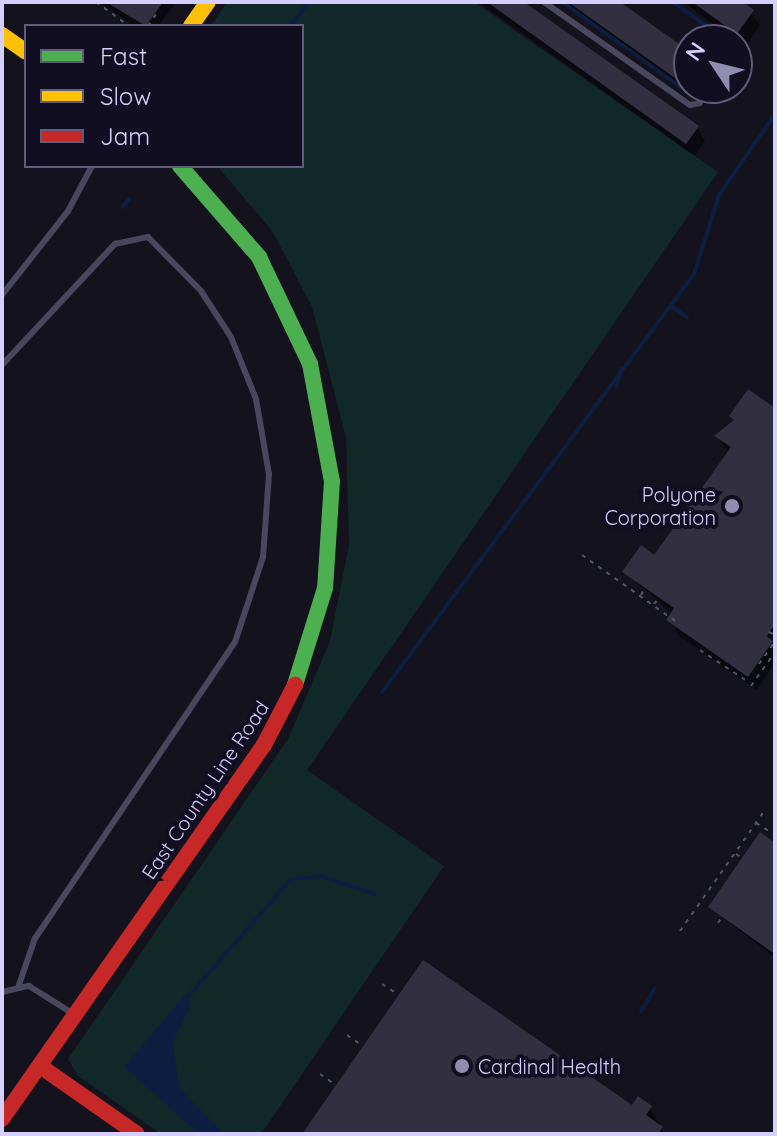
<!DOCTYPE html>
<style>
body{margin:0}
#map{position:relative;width:777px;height:1136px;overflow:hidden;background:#14121d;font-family:Quicksand,sans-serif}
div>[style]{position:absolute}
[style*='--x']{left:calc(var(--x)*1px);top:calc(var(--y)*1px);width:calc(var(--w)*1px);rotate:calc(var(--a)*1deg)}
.green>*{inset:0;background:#112829}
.water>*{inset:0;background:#0d1f40}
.shadow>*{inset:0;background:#0007}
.stream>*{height:4px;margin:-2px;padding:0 2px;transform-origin:2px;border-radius:2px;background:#0d1f40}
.building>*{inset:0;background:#323040}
.path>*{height:2px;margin-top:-1px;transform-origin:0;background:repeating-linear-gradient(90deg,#4b5967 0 4px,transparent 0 10px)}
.lane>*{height:6px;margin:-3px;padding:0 3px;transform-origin:3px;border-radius:3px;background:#48475e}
.fast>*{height:16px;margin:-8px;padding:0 8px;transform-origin:8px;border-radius:8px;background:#4caf50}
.slow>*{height:16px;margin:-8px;padding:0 8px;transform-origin:8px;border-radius:8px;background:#ffc107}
.jam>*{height:16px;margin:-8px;padding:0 8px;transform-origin:8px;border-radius:8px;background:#c62828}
.dots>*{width:22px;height:22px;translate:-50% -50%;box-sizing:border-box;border:4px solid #110e22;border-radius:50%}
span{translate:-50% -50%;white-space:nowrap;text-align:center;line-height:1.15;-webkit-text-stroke:8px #110e22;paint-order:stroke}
.poi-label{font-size:20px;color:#d5cfff}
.right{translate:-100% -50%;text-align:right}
.left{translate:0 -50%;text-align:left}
.street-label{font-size:20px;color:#d5cfff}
.frame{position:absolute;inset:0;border:4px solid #d5cfff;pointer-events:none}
.legend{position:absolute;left:24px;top:24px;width:280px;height:144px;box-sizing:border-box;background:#110e22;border:2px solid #5f5b7a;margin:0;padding:10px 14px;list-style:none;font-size:24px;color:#d5cfff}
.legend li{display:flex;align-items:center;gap:16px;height:40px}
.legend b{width:40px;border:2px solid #5f5b7a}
.north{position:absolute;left:673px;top:24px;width:80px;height:80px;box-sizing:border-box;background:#110e22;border:2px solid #5f5b7a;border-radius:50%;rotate:305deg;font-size:22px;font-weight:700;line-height:32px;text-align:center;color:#d5cfff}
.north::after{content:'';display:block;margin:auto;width:28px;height:36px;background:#918db0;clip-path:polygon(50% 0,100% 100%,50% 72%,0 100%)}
</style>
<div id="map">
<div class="green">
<div style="clip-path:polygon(227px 2px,474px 2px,718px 172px,307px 770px,444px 866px,261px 1134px,161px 1134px,78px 1076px,68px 1059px,288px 739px,330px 641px,349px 545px,346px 437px,312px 307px,273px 232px,217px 166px,302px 166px,302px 26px,211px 26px)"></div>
</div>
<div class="water">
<div style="clip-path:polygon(185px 995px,191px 1005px,173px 1042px,179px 1087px,224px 1134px,199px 1134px,124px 1067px)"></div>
</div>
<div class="shadow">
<div style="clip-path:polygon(100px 2px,176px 2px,159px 26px,134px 26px)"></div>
<div style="clip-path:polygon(478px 2px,521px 2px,697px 127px,705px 141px,695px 156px)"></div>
<div style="clip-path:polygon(559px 2px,616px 2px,689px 54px,689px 88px,716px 88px,704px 105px)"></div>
<div style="clip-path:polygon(683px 2px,740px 2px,760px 25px,745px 47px)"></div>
<div style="clip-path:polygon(775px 410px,775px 663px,757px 690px,677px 634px,673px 614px,625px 572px,655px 558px,729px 453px,717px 437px,735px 422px,731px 416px)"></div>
<div style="clip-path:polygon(775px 845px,775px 958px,710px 908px)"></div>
<div style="clip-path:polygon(650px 1107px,664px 1134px,306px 1134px,632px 1108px)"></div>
</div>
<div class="stream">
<div style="--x:562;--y:2;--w:161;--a:35.7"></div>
<div style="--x:673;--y:2;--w:65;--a:35.6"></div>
<div style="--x:290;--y:26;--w:31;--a:-52"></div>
<div style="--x:123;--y:207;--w:10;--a:-53"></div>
<div style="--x:672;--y:307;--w:18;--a:34"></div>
<div style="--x:617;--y:386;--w:18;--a:-77"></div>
<div style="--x:382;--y:692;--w:522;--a:-53.26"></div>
<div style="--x:694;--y:274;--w:83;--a:-72.4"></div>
<div style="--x:719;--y:195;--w:98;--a:-55.3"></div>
<div style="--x:184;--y:1001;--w:162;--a:-48.7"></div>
<div style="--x:291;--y:879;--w:30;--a:-6"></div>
<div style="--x:321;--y:876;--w:57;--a:18.4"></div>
<div style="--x:641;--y:1011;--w:26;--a:-58"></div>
</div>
<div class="building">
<div style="clip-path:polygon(106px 2px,163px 2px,146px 26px)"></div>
<div style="clip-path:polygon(487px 2px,524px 2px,699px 126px,686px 144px)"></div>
<div style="clip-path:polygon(568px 2px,620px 2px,689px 51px,689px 88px)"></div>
<div style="clip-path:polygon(692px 2px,743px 2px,754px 10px,737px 34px)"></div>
<div style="clip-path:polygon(748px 389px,775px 408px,775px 624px,767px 636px,773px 641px,748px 677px,666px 620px,674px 608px,622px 572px,641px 545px,654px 555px,731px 447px,714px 436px,734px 420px,729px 416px)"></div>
<div style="clip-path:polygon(760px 832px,775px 843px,775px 954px,708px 907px)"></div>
<div style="clip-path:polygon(423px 960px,632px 1105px,638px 1096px,652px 1106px,646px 1115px,663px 1127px,658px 1134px,302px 1134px)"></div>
</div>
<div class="path">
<div style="--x:96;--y:2;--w:41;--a:36"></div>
<div style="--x:148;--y:26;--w:14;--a:-56"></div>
<div style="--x:582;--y:555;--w:118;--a:35.3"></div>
<div style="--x:641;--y:595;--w:8;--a:-60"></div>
<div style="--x:654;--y:604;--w:8;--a:-50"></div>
<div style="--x:769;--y:632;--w:7;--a:27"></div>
<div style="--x:700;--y:650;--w:60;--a:33.4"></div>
<div style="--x:759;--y:664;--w:28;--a:-55"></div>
<div style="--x:751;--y:686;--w:42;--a:-54.8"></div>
<div style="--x:756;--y:823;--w:22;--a:32"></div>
<div style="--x:736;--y:854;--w:7;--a:34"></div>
<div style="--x:718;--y:923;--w:7;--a:-56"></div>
<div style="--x:680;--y:931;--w:148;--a:-54.9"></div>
<div style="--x:382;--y:984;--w:20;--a:33"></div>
<div style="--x:347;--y:1035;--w:19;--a:35"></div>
<div style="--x:320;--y:1074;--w:19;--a:35"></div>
</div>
<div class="lane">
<div style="--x:544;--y:2;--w:179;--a:35.2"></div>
<div style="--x:690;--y:105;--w:10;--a:-11"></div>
<div style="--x:2;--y:295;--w:107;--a:-51.8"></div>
<div style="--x:68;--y:211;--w:51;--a:-61.9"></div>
<div style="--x:2;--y:365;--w:166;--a:-47"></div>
<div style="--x:115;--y:244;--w:34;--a:-12"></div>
<div style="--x:148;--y:237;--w:76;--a:45.5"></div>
<div style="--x:201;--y:291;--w:55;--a:56.9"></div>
<div style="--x:231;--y:337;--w:67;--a:68"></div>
<div style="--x:256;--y:399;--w:76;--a:80.2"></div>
<div style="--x:269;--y:474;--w:83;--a:94.1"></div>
<div style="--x:263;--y:557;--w:89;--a:108.2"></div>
<div style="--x:235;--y:642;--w:357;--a:124"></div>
<div style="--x:35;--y:938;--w:50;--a:108.8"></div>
<div style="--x:2;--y:992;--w:28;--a:-13"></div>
<div style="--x:29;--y:986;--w:51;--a:32.1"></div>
</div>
<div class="fast">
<div style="--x:180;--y:166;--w:121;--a:49"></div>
<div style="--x:259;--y:257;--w:119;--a:64.5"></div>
<div style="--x:310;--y:364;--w:119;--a:79.4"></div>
<div style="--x:332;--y:481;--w:107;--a:93.7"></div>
<div style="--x:325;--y:588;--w:102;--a:107.2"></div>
</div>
<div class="slow">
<div style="--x:191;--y:26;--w:29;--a:-55"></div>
<div style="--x:2;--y:35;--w:29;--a:35"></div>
</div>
<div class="jam">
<div style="--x:40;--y:1066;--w:118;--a:35"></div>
<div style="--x:2;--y:1119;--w:457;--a:-55"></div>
<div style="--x:264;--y:745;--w:68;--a:-62.7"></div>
</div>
<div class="dots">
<div style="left:732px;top:506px;background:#918db0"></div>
<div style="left:462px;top:1066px;background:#918db0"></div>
</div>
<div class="poi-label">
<span class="right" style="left:716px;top:506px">Polyone<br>Corporation</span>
<span class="left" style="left:478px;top:1066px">Cardinal Health</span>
</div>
<div class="street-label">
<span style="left:205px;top:790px;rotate:-56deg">East County Line Road</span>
</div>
<div class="frame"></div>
<ul class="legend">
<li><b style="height:10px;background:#4caf50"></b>Fast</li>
<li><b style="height:10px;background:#ffc107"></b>Slow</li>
<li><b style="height:10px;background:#c62828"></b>Jam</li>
</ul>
<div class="north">N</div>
</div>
